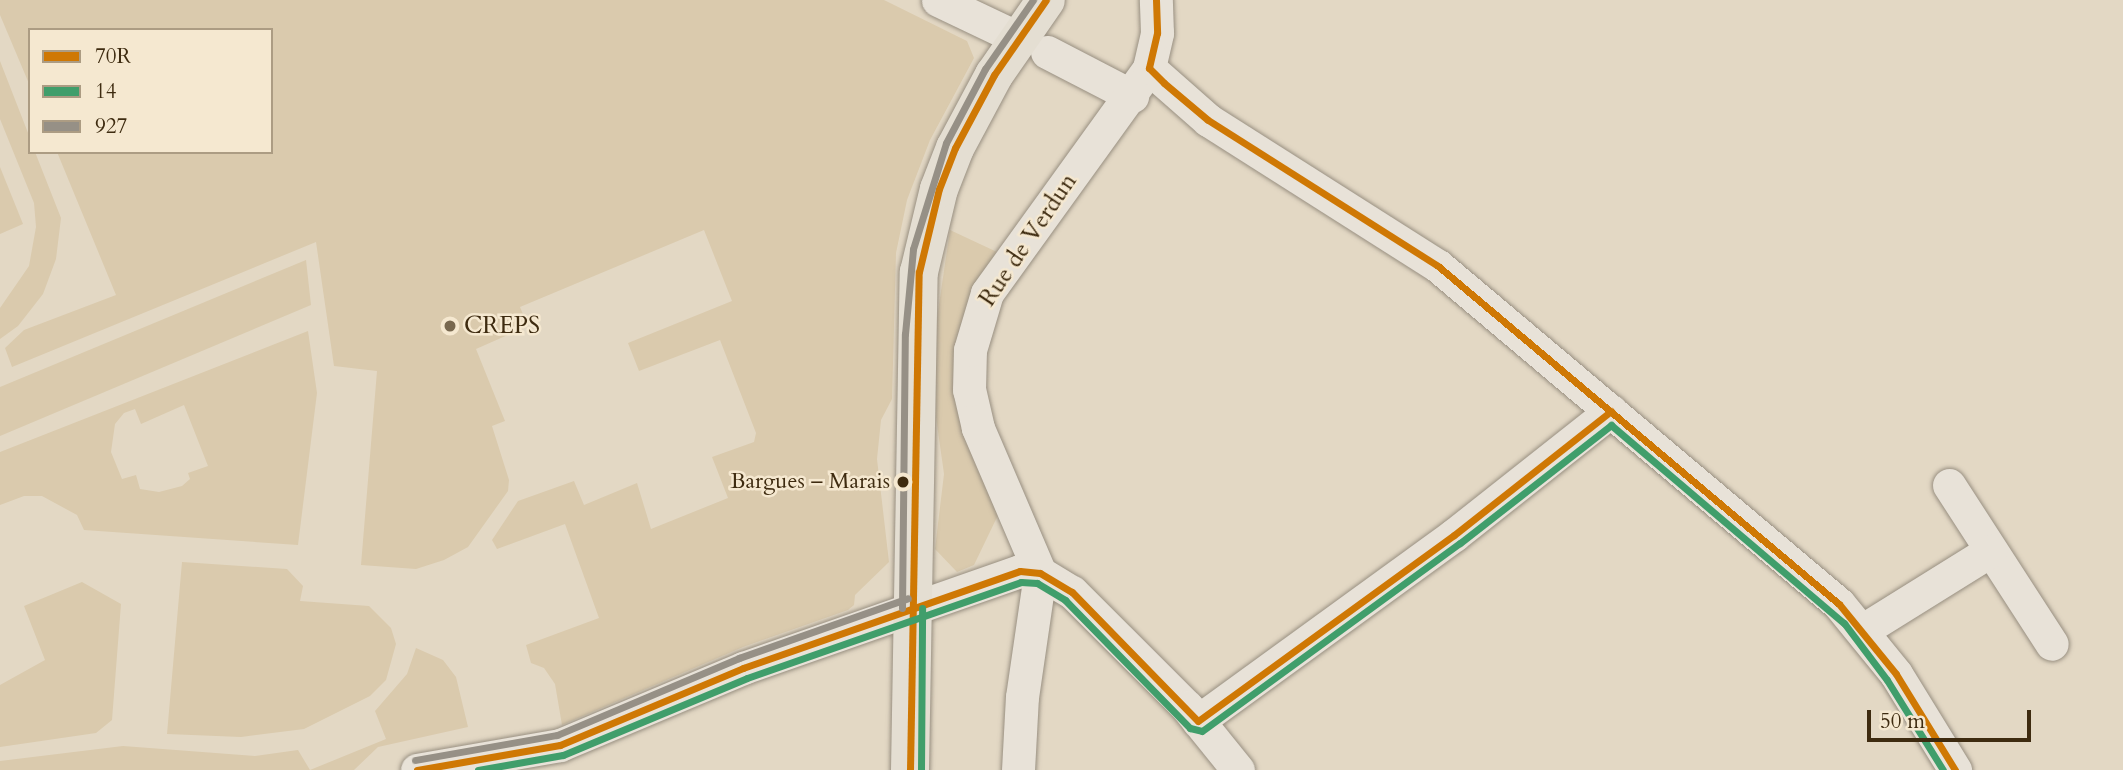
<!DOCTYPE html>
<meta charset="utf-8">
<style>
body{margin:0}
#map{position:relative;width:2123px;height:770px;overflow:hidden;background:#e3d8c4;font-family:Cardo,serif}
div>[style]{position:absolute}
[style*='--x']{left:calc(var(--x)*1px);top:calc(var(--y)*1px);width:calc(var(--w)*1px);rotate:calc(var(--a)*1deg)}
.green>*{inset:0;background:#dacaad}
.roads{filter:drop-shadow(0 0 2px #988f81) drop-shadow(0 0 2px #988f81)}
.minor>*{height:33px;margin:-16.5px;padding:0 16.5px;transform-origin:16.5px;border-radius:16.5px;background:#e8e2d8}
.major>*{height:38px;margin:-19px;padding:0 19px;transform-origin:19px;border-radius:19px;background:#e4ded2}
.bus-1>*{height:7px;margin:-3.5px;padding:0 3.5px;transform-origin:3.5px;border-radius:3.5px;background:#cf7804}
.bus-2>*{height:7px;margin:-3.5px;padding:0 3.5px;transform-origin:3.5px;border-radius:3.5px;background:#409e6b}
.bus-3>*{height:7px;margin:-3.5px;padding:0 3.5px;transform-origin:3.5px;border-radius:3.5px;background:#969086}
.dots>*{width:19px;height:19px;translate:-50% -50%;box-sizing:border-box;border:4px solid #f5e8d0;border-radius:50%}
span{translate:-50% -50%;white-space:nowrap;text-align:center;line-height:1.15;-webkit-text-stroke:5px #f5e8d0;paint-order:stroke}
.bus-label{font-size:22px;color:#3e2b10}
.right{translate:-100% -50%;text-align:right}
.street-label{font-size:24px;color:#3e2b10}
.poi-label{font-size:24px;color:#3e2b10}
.left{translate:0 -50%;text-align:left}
.legend{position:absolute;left:28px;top:28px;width:245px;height:126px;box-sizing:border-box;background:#f5e8d0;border:2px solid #ac9c83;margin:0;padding:9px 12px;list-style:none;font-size:21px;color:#3e2b10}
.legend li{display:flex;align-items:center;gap:14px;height:35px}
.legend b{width:35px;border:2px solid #ac9c83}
.scale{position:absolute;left:1867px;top:710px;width:164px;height:32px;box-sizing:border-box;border:4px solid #3e2b10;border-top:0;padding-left:9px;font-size:21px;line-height:24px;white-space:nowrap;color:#3e2b10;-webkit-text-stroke:5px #f5e8d0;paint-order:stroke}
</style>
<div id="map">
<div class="green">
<div style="clip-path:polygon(0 0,884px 0,967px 41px,974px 58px,930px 140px,907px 200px,896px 253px,892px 399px,881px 420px,877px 459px,889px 562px,855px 595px,854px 605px,848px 610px,743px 647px,562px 725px,555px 684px,544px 668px,531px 663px,526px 645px,599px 618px,565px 524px,497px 549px,492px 540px,518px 501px,574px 481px,584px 505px,637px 483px,651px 529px,728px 498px,712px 457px,754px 442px,756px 433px,720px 340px,639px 371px,628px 343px,732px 301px,704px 230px,520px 307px,528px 326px,476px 349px,505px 421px,492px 426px,509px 480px,508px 491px,468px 547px,444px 560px,416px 569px,361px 565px,377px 371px,334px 366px,316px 242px,12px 367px,5px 348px,24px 330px,116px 295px,57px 152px,271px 152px,271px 30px,30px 30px,30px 86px,0 15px)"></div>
<div style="clip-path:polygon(0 61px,30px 138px,30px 152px,35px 152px,61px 218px,56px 259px,43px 294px,18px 326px,0 339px,0 308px,29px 266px,36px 227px,34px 203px,0 119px)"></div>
<div style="clip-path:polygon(0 167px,23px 224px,0 234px)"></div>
<div style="clip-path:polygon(950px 230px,997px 252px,963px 319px,1000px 511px,974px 565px,957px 572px,935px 549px,944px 474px,936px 417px,936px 325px)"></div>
<div style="clip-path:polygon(306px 260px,311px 305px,0 436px,0 387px)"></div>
<div style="clip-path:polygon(evenodd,308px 331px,317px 393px,298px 545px,84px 530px,77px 515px,42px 496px,24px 496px,0 505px,0 452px,308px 331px,184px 405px,208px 466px,188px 473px,190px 479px,182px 486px,159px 492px,140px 489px,136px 475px,122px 479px,111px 452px,115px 424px,124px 413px,135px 409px,141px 424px,184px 405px)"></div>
<div style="clip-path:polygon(182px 562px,287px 569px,303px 586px,300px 601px,369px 606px,391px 628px,396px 644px,386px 680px,370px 696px,304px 729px,241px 737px,167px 734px)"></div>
<div style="clip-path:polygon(82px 582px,121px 604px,112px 720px,96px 733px,0 747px,0 685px,45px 660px,24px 606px)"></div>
<div style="clip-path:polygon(416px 648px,443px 660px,456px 677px,468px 727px,378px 747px,354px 770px,0 770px,0 761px,123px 746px,255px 756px,298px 750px,310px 770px,386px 739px,375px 711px,407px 674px)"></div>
</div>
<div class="roads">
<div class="minor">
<div style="--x:938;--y:0;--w:89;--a:25.4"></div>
<div style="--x:1047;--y:52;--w:96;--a:27.4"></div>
<div style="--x:1149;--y:68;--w:79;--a:41.4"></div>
<div style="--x:1208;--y:120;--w:272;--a:32.4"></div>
<div style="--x:1438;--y:266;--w:524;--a:40.13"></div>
<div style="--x:1839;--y:604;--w:90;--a:50.8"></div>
<div style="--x:1896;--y:674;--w:113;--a:58.4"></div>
<div style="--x:1949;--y:485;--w:189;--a:57.1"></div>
<div style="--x:1863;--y:630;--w:150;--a:-31.9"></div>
<div style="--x:1198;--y:721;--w:316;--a:-36"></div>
<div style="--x:1454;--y:535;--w:200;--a:-38.3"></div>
<div style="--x:417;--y:770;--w:145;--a:-9.9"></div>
<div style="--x:560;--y:745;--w:199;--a:-22.8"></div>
<div style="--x:743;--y:668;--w:293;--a:-19.3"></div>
<div style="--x:1020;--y:571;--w:20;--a:6"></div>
<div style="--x:1040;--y:573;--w:37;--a:31"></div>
<div style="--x:1072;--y:592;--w:163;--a:45"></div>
<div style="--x:1187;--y:707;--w:81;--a:51"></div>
<div style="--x:1018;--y:770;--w:73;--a:-86.9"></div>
<div style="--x:1022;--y:697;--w:125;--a:-81.7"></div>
<div style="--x:1040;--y:573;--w:158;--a:-113.2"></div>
<div style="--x:978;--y:428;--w:39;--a:-103"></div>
<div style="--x:969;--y:390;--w:40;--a:-88.6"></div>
<div style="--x:970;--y:350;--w:59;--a:-73.4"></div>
<div style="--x:987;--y:293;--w:277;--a:-54.2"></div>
<div style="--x:1149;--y:68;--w:36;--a:-77"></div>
<div style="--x:1157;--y:33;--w:33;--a:-92"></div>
</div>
<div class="major">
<div style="--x:910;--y:770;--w:498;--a:-89"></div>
<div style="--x:919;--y:272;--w:85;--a:-76.5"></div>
<div style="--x:939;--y:189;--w:44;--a:-68.7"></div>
<div style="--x:955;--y:148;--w:83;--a:-61.9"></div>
<div style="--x:994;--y:75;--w:91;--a:-55.3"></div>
</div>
</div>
<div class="bus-1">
<div style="--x:1156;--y:0;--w:33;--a:88"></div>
<div style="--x:1157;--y:33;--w:36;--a:103"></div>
<div style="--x:1149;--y:68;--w:21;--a:45"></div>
<div style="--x:1164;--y:83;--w:57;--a:40.1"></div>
<div style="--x:1208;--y:120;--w:272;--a:32.4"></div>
<div style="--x:1438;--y:266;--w:524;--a:40.13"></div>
<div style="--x:1839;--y:604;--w:90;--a:50.8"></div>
<div style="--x:1896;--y:674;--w:113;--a:58.4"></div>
<div style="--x:417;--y:770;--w:145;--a:-9.9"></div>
<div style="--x:560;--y:745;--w:199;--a:-22.8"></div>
<div style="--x:743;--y:668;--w:293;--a:-19.3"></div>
<div style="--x:1020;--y:571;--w:20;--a:6"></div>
<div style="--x:1040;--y:573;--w:37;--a:31"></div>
<div style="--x:1072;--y:592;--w:180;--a:45.7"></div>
<div style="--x:1198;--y:721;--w:316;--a:-36"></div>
<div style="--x:1454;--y:535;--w:200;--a:-38.3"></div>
<div style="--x:910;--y:770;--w:498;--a:-89"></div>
<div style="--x:919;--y:272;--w:85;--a:-76.5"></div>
<div style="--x:939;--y:189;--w:44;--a:-68.7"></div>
<div style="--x:955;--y:148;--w:83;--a:-61.9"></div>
<div style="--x:994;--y:75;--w:91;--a:-55.3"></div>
</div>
<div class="bus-2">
<div style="--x:478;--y:770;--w:86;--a:-10"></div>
<div style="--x:563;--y:755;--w:199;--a:-22.7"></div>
<div style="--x:747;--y:678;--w:290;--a:-19.3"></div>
<div style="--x:1021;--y:582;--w:16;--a:4"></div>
<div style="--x:1037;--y:583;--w:33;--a:31"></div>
<div style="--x:1065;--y:600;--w:179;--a:45.7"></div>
<div style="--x:1190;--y:728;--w:12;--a:14"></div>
<div style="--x:1202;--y:731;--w:319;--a:-36.1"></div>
<div style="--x:1460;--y:543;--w:192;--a:-38"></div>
<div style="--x:1611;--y:425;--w:306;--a:40.4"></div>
<div style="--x:1844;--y:623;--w:71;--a:53"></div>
<div style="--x:1887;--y:680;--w:106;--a:58.1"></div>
<div style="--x:921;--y:770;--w:162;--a:-89.6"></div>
</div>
<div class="bus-3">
<div style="--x:902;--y:608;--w:274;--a:-89.4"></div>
<div style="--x:905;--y:334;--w:85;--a:-84.6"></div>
<div style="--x:913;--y:249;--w:111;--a:-72.7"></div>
<div style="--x:946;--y:143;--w:84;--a:-62.2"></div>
<div style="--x:985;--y:69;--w:84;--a:-55.2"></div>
<div style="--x:415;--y:760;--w:144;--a:-10"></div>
<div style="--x:557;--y:735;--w:198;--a:-22.9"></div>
<div style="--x:739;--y:658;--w:179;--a:-19.5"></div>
</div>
<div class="dots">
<div style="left:450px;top:326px;background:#78684f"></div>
<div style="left:903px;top:482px;background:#3e2b10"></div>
</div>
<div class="bus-label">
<span class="right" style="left:890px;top:482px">Bargues – Marais</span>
</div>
<div class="street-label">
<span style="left:1028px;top:240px;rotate:-56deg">Rue de Verdun</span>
</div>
<div class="poi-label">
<span class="left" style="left:464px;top:326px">CREPS</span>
</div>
<ul class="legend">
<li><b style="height:9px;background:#cf7804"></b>70R</li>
<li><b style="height:9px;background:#409e6b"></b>14</li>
<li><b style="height:9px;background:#969086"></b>927</li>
</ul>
<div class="scale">50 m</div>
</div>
